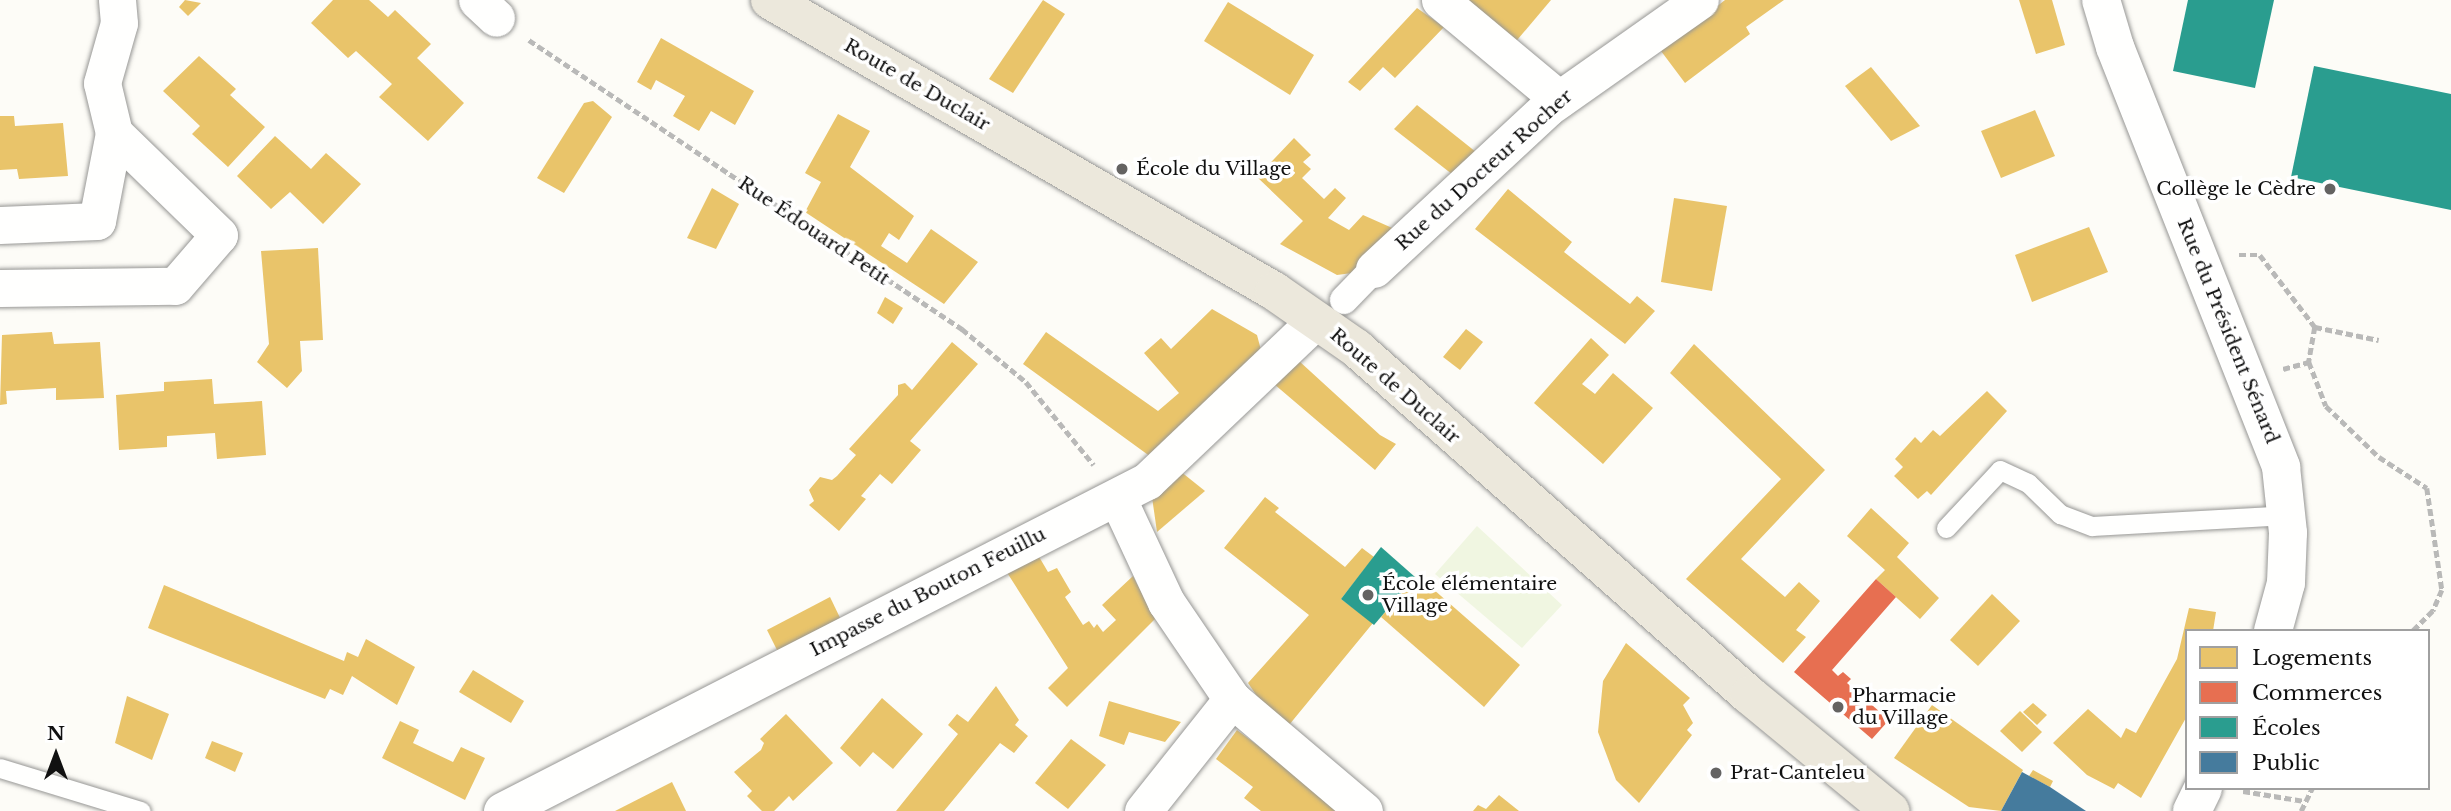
<!DOCTYPE html>
<meta charset="utf-8">
<style>
body{margin:0}
#map{position:relative;width:2451px;height:811px;overflow:hidden;background:#fdfcf7;font-family:"Libre Baskerville",serif}
div>[style]{position:absolute}
[style*='--x']{left:calc(var(--x)*1px);top:calc(var(--y)*1px);width:calc(var(--w)*1px);rotate:calc(var(--a)*1deg)}
.pitch>*{inset:0;background:#f0f6e1}
.homes>*{inset:0;background:#e9c46a}
.shops>*{inset:0;background:#e76f51}
.schools>*{inset:0;background:#2a9d8f}
.public>*{inset:0;background:#457b9d}
.path>*{height:4.5px;margin-top:-2.25px;transform-origin:0;background:repeating-linear-gradient(90deg,#b9b9b8 0 7px,transparent 0 10.5px)}
.roads{filter:drop-shadow(0 0 2px #979795) drop-shadow(0 0 2px #979795)}
.service>*{height:19px;margin:-9.5px;padding:0 9.5px;transform-origin:9.5px;border-radius:9.5px;background:#fffffe}
.pedestrian>*{height:28px;margin:-14px;padding:0 14px;transform-origin:14px;border-radius:14px;background:#fffffe}
.minor>*{height:37px;margin:-18.5px;padding:0 18.5px;transform-origin:18.5px;border-radius:18.5px;background:#fffffe}
.tertiary>*{height:38px;margin:-19px;padding:0 19px;transform-origin:19px;border-radius:19px;background:#fffffe}
.primary>*{height:38px;margin:-19px;padding:0 19px;transform-origin:19px;border-radius:19px;background:#ece8dc}
.dots>*{width:19px;height:19px;translate:-50% -50%;box-sizing:border-box;border:4px solid #fff;border-radius:50%}
span{translate:-50% -50%;white-space:nowrap;text-align:center;line-height:1.15;-webkit-text-stroke:7px #fff;paint-order:stroke}
.street-label{font-size:19px;color:#111}
.poi-label{font-size:19px;color:#111}
.left{translate:0 -50%;text-align:left}
.right{translate:-100% -50%;text-align:right}
.legend{position:absolute;left:2185px;top:629px;width:245px;height:161px;box-sizing:border-box;background:#fff;border:2px solid #a0a0a0;margin:0;padding:9px 12px;list-style:none;font-size:21px;color:#111}
.legend li{display:flex;align-items:center;gap:14px;height:35px}
.legend b{width:35px;border:2px solid #a0a0a0}
.north{position:absolute;left:21px;top:720px;width:70px;height:70px;-webkit-text-stroke:5px #fff;paint-order:stroke;rotate:0deg;font-size:19px;font-weight:700;line-height:28px;text-align:center;color:#111}
.north::after{content:'';display:block;margin:auto;width:24px;height:32px;background:#111;clip-path:polygon(50% 0,100% 100%,50% 72%,0 100%)}
</style>
<div id="map">
<div class="pitch">
<div style="clip-path:polygon(1477px 526px,1562px 605px,1522px 648px,1435px 574px)"></div>
</div>
<div class="homes">
<div style="clip-path:polygon(185px 0,201px 3px,188px 16px,179px 7px)"></div>
<div style="clip-path:polygon(333px 0,369px 0,388px 17px,395px 10px,431px 44px,417px 58px,464px 103px,428px 141px,379px 97px,392px 84px,356px 51px,348px 58px,311px 23px)"></div>
<div style="clip-path:polygon(1043px 0,1065px 14px,1013px 93px,989px 79px)"></div>
<div style="clip-path:polygon(1461px 0,1551px 0,1507px 52px)"></div>
<div style="clip-path:polygon(1725px 0,1784px 0,1746px 27px,1750px 34px,1685px 83px,1661px 51px)"></div>
<div style="clip-path:polygon(2019px 0,2052px 0,2065px 45px,2036px 54px)"></div>
<div style="clip-path:polygon(1228px 2px,1314px 55px,1290px 95px,1204px 41px)"></div>
<div style="clip-path:polygon(1417px 8px,1444px 27px,1395px 78px,1383px 67px,1360px 91px,1348px 82px)"></div>
<div style="clip-path:polygon(661px 38px,754px 91px,735px 125px,711px 111px,699px 131px,673px 116px,685px 96px,656px 80px,651px 90px,637px 82px)"></div>
<div style="clip-path:polygon(199px 56px,236px 89px,230px 95px,265px 127px,228px 167px,192px 134px,200px 126px,163px 91px)"></div>
<div style="clip-path:polygon(1871px 67px,1920px 126px,1891px 141px,1845px 86px)"></div>
<div style="clip-path:polygon(593px 101px,612px 117px,564px 193px,537px 178px,584px 103px)"></div>
<div style="clip-path:polygon(1417px 105px,1481px 156px,1457px 178px,1394px 129px)"></div>
<div style="clip-path:polygon(2035px 110px,2055px 156px,2001px 178px,1981px 131px)"></div>
<div style="clip-path:polygon(838px 114px,870px 131px,850px 167px,914px 216px,899px 240px,889px 233px,881px 246px,907px 263px,931px 229px,978px 262px,944px 304px,805px 212px,821px 182px,805px 173px)"></div>
<div style="clip-path:polygon(0 116px,14px 116px,15px 126px,63px 123px,68px 176px,19px 179px,17px 169px,0 170px)"></div>
<div style="clip-path:polygon(275px 136px,311px 169px,326px 153px,361px 184px,323px 224px,290px 192px,271px 209px,237px 176px)"></div>
<div style="clip-path:polygon(1294px 138px,1311px 155px,1303px 162px,1311px 169px,1302px 178px,1324px 199px,1335px 188px,1346px 198px,1328px 218px,1349px 230px,1363px 215px,1399px 231px,1352px 273px,1337px 275px,1280px 244px,1303px 221px,1257px 177px)"></div>
<div style="clip-path:polygon(712px 188px,739px 204px,716px 249px,687px 238px)"></div>
<div style="clip-path:polygon(1508px 189px,1572px 242px,1564px 252px,1630px 304px,1637px 296px,1655px 311px,1625px 344px,1475px 229px)"></div>
<div style="clip-path:polygon(1674px 198px,1727px 206px,1712px 291px,1661px 282px)"></div>
<div style="clip-path:polygon(2089px 227px,2108px 272px,2032px 302px,2015px 255px)"></div>
<div style="clip-path:polygon(318px 248px,323px 340px,300px 341px,302px 371px,287px 388px,257px 362px,269px 344px,261px 251px)"></div>
<div style="clip-path:polygon(885px 297px,903px 308px,893px 324px,877px 313px)"></div>
<div style="clip-path:polygon(1212px 309px,1257px 335px,1262px 354px,1151px 457px,1023px 364px,1046px 332px,1158px 411px,1179px 393px,1144px 353px,1161px 338px,1171px 349px)"></div>
<div style="clip-path:polygon(1466px 329px,1483px 342px,1460px 370px,1443px 357px)"></div>
<div style="clip-path:polygon(52px 332px,54px 344px,100px 342px,104px 398px,56px 400px,56px 388px,6px 391px,7px 404px,0 405px,2px 335px)"></div>
<div style="clip-path:polygon(1591px 338px,1609px 355px,1582px 384px,1595px 394px,1613px 373px,1653px 408px,1603px 464px,1534px 403px)"></div>
<div style="clip-path:polygon(952px 342px,978px 364px,910px 441px,921px 450px,892px 484px,880px 474px,861px 496px,866px 499px,839px 531px,809px 505px,814px 501px,809px 490px,820px 477px,832px 480px,837px 476px,856px 455px,849px 449px,898px 395px,898px 385px,905px 383px,912px 390px)"></div>
<div style="clip-path:polygon(1694px 344px,1825px 470px,1741px 559px,1785px 597px,1799px 582px,1820px 601px,1796px 630px,1806px 637px,1783px 663px,1686px 579px,1781px 479px,1670px 373px)"></div>
<div style="clip-path:polygon(1299px 361px,1380px 435px,1396px 444px,1375px 470px,1274px 384px)"></div>
<div style="clip-path:polygon(212px 379px,214px 404px,262px 401px,266px 455px,217px 459px,215px 433px,167px 436px,167px 447px,119px 450px,116px 395px,164px 391px,164px 382px)"></div>
<div style="clip-path:polygon(1987px 391px,2007px 411px,1931px 495px,1927px 491px,1918px 499px,1894px 476px,1903px 467px,1895px 459px,1915px 437px,1921px 443px,1933px 430px,1940px 436px)"></div>
<div style="clip-path:polygon(1180px 471px,1205px 491px,1157px 532px,1152px 497px)"></div>
<div style="clip-path:polygon(1265px 497px,1279px 508px,1275px 512px,1345px 567px,1362px 548px,1374px 557px,1341px 599px,1373px 623px,1289px 725px,1263px 705px,1248px 683px,1309px 615px,1224px 548px)"></div>
<div style="clip-path:polygon(1871px 508px,1909px 543px,1897px 557px,1939px 598px,1920px 619px,1876px 579px,1885px 570px,1847px 536px)"></div>
<div style="clip-path:polygon(1038px 555px,1048px 572px,1057px 568px,1071px 592px,1065px 597px,1083px 625px,1089px 621px,1094px 628px,1097px 624px,1103px 632px,1116px 620px,1102px 605px,1133px 576px,1155px 619px,1067px 707px,1048px 688px,1068px 668px,1006px 571px)"></div>
<div style="clip-path:polygon(1417px 575px,1520px 665px,1484px 707px,1381px 617px)"></div>
<div style="clip-path:polygon(164px 585px,344px 661px,347px 652px,358px 657px,366px 639px,415px 667px,397px 705px,352px 676px,343px 695px,330px 689px,325px 699px,148px 628px)"></div>
<div style="clip-path:polygon(1992px 594px,2020px 621px,1978px 666px,1950px 640px)"></div>
<div style="clip-path:polygon(830px 597px,843px 624px,780px 656px,767px 630px)"></div>
<div style="clip-path:polygon(2189px 608px,2216px 612px,2213px 631px,2187px 631px,2187px 716px,2141px 798px,2118px 783px,2114px 789px,2087px 775px,2053px 743px,2088px 709px,2121px 738px,2126px 728px,2136px 733px,2177px 659px)"></div>
<div style="clip-path:polygon(1626px 643px,1690px 698px,1683px 705px,1693px 723px,1687px 730px,1692px 735px,1639px 803px,1616px 780px,1598px 732px,1603px 681px)"></div>
<div style="clip-path:polygon(473px 670px,524px 701px,511px 723px,459px 692px)"></div>
<div style="clip-path:polygon(996px 686px,1019px 720px,1015px 725px,1028px 736px,1014px 753px,1000px 743px,944px 811px,896px 811px,958px 734px,948px 725px,957px 714px,968px 722px)"></div>
<div style="clip-path:polygon(127px 696px,169px 714px,152px 760px,115px 743px)"></div>
<div style="clip-path:polygon(882px 698px,923px 734px,893px 769px,873px 752px,860px 767px,840px 748px)"></div>
<div style="clip-path:polygon(1109px 701px,1181px 722px,1165px 742px,1129px 732px,1124px 745px,1099px 736px)"></div>
<div style="clip-path:polygon(2033px 703px,2047px 715px,2037px 725px,2023px 712px)"></div>
<div style="clip-path:polygon(1932px 705px,2023px 770px,2001px 811px,1969px 807px,1894px 758px)"></div>
<div style="clip-path:polygon(2020px 711px,2042px 732px,2022px 752px,2000px 731px)"></div>
<div style="clip-path:polygon(786px 714px,833px 763px,793px 801px,789px 796px,774px 811px,762px 811px,747px 796px,752px 791px,734px 772px,761px 750px,764px 743px,760px 739px)"></div>
<div style="clip-path:polygon(400px 721px,419px 730px,413px 743px,453px 762px,461px 747px,485px 758px,465px 800px,382px 758px)"></div>
<div style="clip-path:polygon(1237px 730px,1345px 811px,1261px 811px,1244px 798px,1253px 787px,1216px 759px)"></div>
<div style="clip-path:polygon(1071px 739px,1106px 765px,1068px 809px,1035px 783px)"></div>
<div style="clip-path:polygon(212px 741px,243px 753px,235px 772px,205px 758px)"></div>
<div style="clip-path:polygon(2033px 770px,2053px 781px,2050px 787px,2029px 776px)"></div>
<div style="clip-path:polygon(672px 782px,686px 811px,615px 811px)"></div>
<div style="clip-path:polygon(1499px 795px,1519px 811px,1473px 811px,1478px 805px,1486px 809px)"></div>
</div>
<div class="shops">
<div style="clip-path:polygon(1876px 579px,1896px 597px,1832px 670px,1838px 676px,1843px 672px,1851px 679px,1847px 683px,1889px 720px,1872px 739px,1794px 672px)"></div>
</div>
<div class="schools">
<div style="clip-path:polygon(2188px 0,2274px 0,2255px 88px,2173px 71px)"></div>
<div style="clip-path:polygon(2314px 66px,2451px 94px,2451px 210px,2291px 177px)"></div>
<div style="clip-path:polygon(1381px 547px,1415px 577px,1374px 625px,1341px 599px)"></div>
</div>
<div class="public">
<div style="clip-path:polygon(2022px 772px,2050px 787px,2086px 811px,2001px 811px)"></div>
</div>
<div class="path">
<div style="--x:529;--y:40;--w:521;--a:33.72"></div>
<div style="--x:962;--y:329;--w:83;--a:39.6"></div>
<div style="--x:1026;--y:382;--w:107;--a:50.7"></div>
<div style="--x:2239;--y:255;--w:21;--a:0"></div>
<div style="--x:2260;--y:255;--w:91;--a:52.6"></div>
<div style="--x:2315;--y:327;--w:36;--a:100"></div>
<div style="--x:2309;--y:362;--w:47;--a:68.9"></div>
<div style="--x:2326;--y:406;--w:74;--a:43.9"></div>
<div style="--x:2379;--y:457;--w:57;--a:32.9"></div>
<div style="--x:2427;--y:488;--w:103;--a:81.6"></div>
<div style="--x:2442;--y:590;--w:23;--a:113"></div>
<div style="--x:2433;--y:611;--w:28;--a:135"></div>
<div style="--x:2315;--y:327;--w:65;--a:11.5"></div>
<div style="--x:2283;--y:369;--w:27;--a:-15"></div>
<div style="--x:2243;--y:791;--w:62;--a:9.3"></div>
<div style="--x:2301;--y:811;--w:25;--a:-64"></div>
</div>
<div class="roads">
<div class="service">
<div style="--x:1946;--y:528;--w:79;--a:-47"></div>
<div style="--x:2000;--y:470;--w:31;--a:25"></div>
<div style="--x:2028;--y:483;--w:45;--a:44.1"></div>
<div style="--x:2060;--y:514;--w:34;--a:21"></div>
<div style="--x:2092;--y:526;--w:195;--a:-3.2"></div>
<div style="--x:0;--y:768;--w:147;--a:17"></div>
</div>
<div class="pedestrian">
<div style="--x:1344;--y:300;--w:43;--a:-45.9"></div>
</div>
<div class="minor">
<div style="--x:477;--y:0;--w:26;--a:43"></div>
<div style="--x:1440;--y:0;--w:155;--a:39.8"></div>
<div style="--x:0;--y:225;--w:97;--a:-2.4"></div>
<div style="--x:97;--y:221;--w:90;--a:-79.1"></div>
<div style="--x:114;--y:133;--w:51;--a:-103.5"></div>
<div style="--x:102;--y:83;--w:62;--a:-74.2"></div>
<div style="--x:119;--y:23;--w:23;--a:-95"></div>
<div style="--x:1374;--y:269;--w:236;--a:-42.9"></div>
<div style="--x:1547;--y:108;--w:187;--a:-35.2"></div>
<div style="--x:0;--y:288;--w:175;--a:-0.7"></div>
<div style="--x:175;--y:286;--w:67;--a:-49.2"></div>
<div style="--x:219;--y:235;--w:146;--a:-135.8"></div>
<div style="--x:1117;--y:497;--w:116;--a:65"></div>
<div style="--x:1166;--y:602;--w:117;--a:55.8"></div>
<div style="--x:1232;--y:699;--w:173;--a:40.3"></div>
<div style="--x:502;--y:811;--w:725;--a:-27.1"></div>
<div style="--x:1147;--y:481;--w:233;--a:-43.6"></div>
<div style="--x:1143;--y:811;--w:143;--a:-51.5"></div>
</div>
<div class="tertiary">
<div style="--x:2101;--y:0;--w:49;--a:73.4"></div>
<div style="--x:2115;--y:47;--w:452;--a:68.4"></div>
<div style="--x:2281;--y:467;--w:66;--a:83.9"></div>
<div style="--x:2288;--y:533;--w:50;--a:92.3"></div>
<div style="--x:2286;--y:583;--w:50;--a:105.2"></div>
<div style="--x:2192;--y:811;--w:25;--a:-64"></div>
</div>
<div class="primary">
<div style="--x:770;--y:0;--w:582;--a:30"></div>
<div style="--x:1274;--y:291;--w:100;--a:34.8"></div>
<div style="--x:1356;--y:348;--w:524;--a:41.44"></div>
<div style="--x:1749;--y:695;--w:183;--a:39.4"></div>
</div>
</div>
<div class="dots">
<div style="left:1122px;top:169px;background:#646362"></div>
<div style="left:2330px;top:189px;background:#646362"></div>
<div style="left:1368px;top:595px;background:#646362"></div>
<div style="left:1838px;top:707px;background:#646362"></div>
<div style="left:1716px;top:773px;background:#646362"></div>
</div>
<div class="street-label">
<span style="left:917px;top:85px;rotate:30deg">Route de Duclair</span>
<span style="left:1484px;top:170px;rotate:-42deg">Rue du Docteur Rocher</span>
<span style="left:814px;top:231px;rotate:34deg">Rue Édouard Petit</span>
<span style="left:2228px;top:331px;rotate:68deg">Rue du Président Sénard</span>
<span style="left:1395px;top:386px;rotate:41deg">Route de Duclair</span>
<span style="left:928px;top:592px;rotate:-27deg">Impasse du Bouton Feuillu</span>
</div>
<div class="poi-label">
<span class="left" style="left:1136px;top:169px">École du Village</span>
<span class="right" style="left:2316px;top:189px">Collège le Cèdre</span>
<span class="left" style="left:1382px;top:595px">École élémentaire<br>Village</span>
<span class="left" style="left:1852px;top:707px">Pharmacie<br>du Village</span>
<span class="left" style="left:1730px;top:773px">Prat-Canteleu</span>
</div>
<ul class="legend">
<li><b style="height:19px;background:#e9c46a"></b>Logements</li>
<li><b style="height:19px;background:#e76f51"></b>Commerces</li>
<li><b style="height:19px;background:#2a9d8f"></b>Écoles</li>
<li><b style="height:19px;background:#457b9d"></b>Public</li>
</ul>
<div class="north">N</div>
</div>
